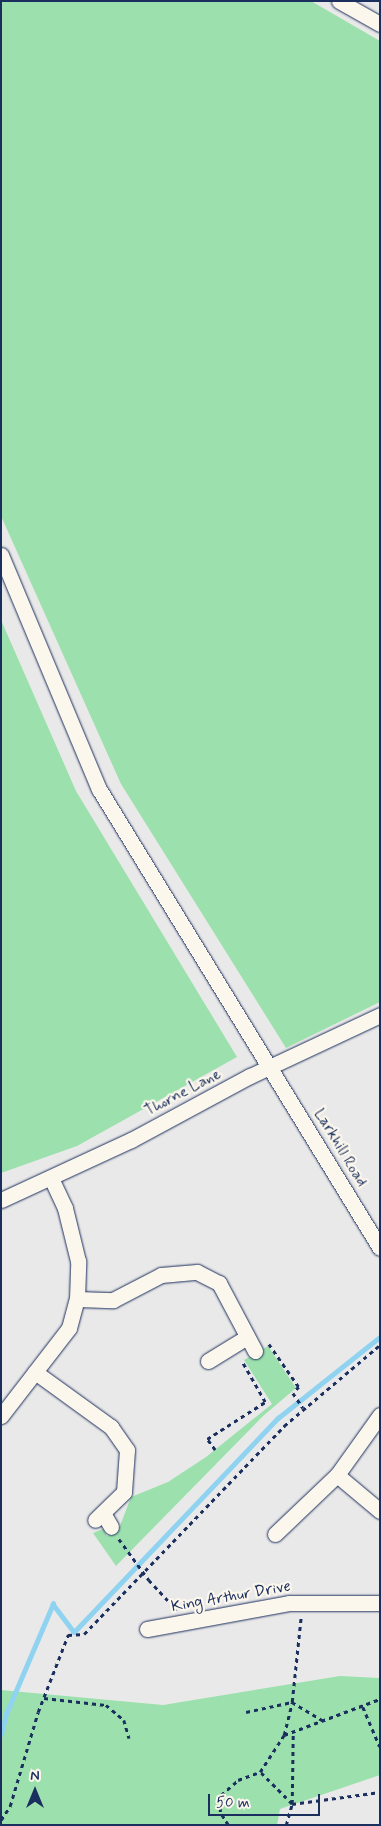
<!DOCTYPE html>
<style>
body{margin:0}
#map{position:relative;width:381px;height:1826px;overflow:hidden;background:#eae9e9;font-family:Mynerve,sans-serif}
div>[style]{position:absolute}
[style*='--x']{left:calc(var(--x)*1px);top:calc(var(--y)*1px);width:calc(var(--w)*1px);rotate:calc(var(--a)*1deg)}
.green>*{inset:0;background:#9ce1ad}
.stream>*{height:4.5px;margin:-2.25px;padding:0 2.25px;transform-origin:2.25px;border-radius:2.25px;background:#8fd3f1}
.path>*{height:2.5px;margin-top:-1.25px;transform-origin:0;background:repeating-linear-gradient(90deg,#1b2f5e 0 4px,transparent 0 8px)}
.roads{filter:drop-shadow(0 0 1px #1b2f5e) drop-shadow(0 0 1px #1b2f5e)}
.minor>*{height:15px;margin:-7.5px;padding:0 7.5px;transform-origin:7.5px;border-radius:7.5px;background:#fbf7ec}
span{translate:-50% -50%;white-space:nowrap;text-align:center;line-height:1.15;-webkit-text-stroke:4.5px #fbf7ec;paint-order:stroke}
.street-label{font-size:16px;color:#1b2f5e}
.frame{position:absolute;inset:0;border:2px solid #1b2f5e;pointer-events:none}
.north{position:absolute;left:10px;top:1766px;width:50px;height:50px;-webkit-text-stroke:4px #fbf7ec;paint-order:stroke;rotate:0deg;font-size:14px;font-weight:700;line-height:20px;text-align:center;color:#1b2f5e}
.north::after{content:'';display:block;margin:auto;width:18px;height:22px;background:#1b2f5e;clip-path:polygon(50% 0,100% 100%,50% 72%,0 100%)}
.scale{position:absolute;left:208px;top:1794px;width:112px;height:22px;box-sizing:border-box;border:2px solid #1b2f5e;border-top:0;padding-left:6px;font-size:15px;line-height:18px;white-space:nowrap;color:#1b2f5e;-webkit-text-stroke:4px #fbf7ec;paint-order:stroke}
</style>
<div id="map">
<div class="green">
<div style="clip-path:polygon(1px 1px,311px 1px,380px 41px,380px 1002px,286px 1048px,121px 784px,1px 516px)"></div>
<div style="clip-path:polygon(1px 620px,76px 791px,237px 1057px,77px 1146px,1px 1173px)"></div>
<div style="clip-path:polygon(268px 1346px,296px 1388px,263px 1416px,116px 1566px,93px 1533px,103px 1529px,107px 1536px,118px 1531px,131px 1497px,168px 1482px,206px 1457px,272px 1404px,244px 1360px)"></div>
<div style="clip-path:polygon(340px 1676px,380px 1678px,380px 1775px,280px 1809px,277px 1825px,1px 1825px,1px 1690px,163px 1705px)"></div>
</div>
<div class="stream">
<div style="--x:1;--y:1734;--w:21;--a:-76"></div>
<div style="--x:6;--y:1714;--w:120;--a:-66.9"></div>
<div style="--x:53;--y:1604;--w:35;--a:53"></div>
<div style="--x:74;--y:1632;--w:296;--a:-46.4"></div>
<div style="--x:278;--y:1418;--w:130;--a:-38.5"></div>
</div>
<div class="path">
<div style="--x:269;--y:1344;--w:52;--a:55.1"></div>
<div style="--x:299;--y:1387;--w:8;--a:135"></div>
<div style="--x:293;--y:1393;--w:18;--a:56"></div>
<div style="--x:215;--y:1450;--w:14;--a:-126"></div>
<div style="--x:207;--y:1439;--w:69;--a:-32.5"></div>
<div style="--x:265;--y:1402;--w:48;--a:-119.7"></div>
<div style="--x:119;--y:1539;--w:51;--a:53.8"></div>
<div style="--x:149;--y:1580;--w:41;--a:47"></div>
<div style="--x:44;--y:1698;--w:62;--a:6.4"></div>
<div style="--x:106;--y:1705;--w:23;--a:40"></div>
<div style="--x:124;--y:1720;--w:19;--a:74"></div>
<div style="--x:363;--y:1707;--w:43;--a:67"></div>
<div style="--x:246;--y:1712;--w:47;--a:-12.3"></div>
<div style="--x:292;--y:1702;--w:37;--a:31"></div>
<div style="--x:284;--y:1735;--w:103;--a:-20.6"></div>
<div style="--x:292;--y:1804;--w:45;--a:-135"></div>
<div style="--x:260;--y:1772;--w:44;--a:-57"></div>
<div style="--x:284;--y:1735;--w:34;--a:-76"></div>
<div style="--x:292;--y:1702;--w:85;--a:-84"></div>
<div style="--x:292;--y:1804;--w:71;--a:-89.2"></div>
<div style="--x:1;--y:1820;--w:17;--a:-57"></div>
<div style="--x:10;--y:1806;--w:98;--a:-73.4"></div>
<div style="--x:38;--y:1712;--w:83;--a:-68.7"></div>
<div style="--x:68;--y:1635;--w:16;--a:-4"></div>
<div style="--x:84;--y:1634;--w:289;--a:-46.1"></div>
<div style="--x:284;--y:1426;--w:126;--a:-40.2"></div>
<div style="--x:228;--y:1825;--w:15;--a:-122"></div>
<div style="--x:220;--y:1812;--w:17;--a:-87"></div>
<div style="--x:221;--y:1795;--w:23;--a:-41"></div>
<div style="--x:238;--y:1780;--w:23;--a:-20"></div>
<div style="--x:286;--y:1825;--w:22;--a:-74"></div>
<div style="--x:292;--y:1804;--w:89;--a:-7.8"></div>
</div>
<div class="roads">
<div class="minor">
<div style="--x:339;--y:1;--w:47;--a:29.3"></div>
<div style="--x:1;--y:555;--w:254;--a:67.3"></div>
<div style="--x:99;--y:789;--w:538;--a:58.53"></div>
<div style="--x:1;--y:1200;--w:143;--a:-24.8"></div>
<div style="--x:131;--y:1140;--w:135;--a:-28.3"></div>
<div style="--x:250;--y:1076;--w:144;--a:-25.1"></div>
<div style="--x:77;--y:1299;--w:36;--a:2"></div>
<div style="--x:113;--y:1300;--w:54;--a:-27.5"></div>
<div style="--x:161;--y:1275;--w:36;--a:-5"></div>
<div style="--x:197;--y:1272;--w:25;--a:27"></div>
<div style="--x:219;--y:1283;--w:77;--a:62.1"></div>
<div style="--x:208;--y:1361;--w:46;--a:-31.6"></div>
<div style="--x:35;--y:1372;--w:94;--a:35.9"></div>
<div style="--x:111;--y:1427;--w:28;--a:55"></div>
<div style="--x:127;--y:1450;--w:42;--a:94.1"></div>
<div style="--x:124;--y:1492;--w:40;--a:136"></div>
<div style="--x:1;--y:1416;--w:111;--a:-52.3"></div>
<div style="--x:69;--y:1328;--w:30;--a:-75"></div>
<div style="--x:77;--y:1299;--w:38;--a:-88"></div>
<div style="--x:78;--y:1261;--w:55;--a:-103.8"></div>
<div style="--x:65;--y:1208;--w:33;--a:-115"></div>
<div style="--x:337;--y:1475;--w:56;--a:39.9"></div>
<div style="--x:103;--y:1513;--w:16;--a:60"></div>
<div style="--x:275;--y:1534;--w:86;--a:-43.6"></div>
<div style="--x:337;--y:1475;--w:74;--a:-54.4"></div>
<div style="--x:147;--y:1629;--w:144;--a:-10.4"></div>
<div style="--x:289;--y:1603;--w:91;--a:0"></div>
</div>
</div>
<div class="street-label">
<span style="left:183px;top:1093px;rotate:-28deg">Thorne Lane</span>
<span style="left:340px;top:1148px;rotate:59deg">Larkhill Road</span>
<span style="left:231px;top:1597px;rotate:-10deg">King Arthur Drive</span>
</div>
<div class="frame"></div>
<div class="north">N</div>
<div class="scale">50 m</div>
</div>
